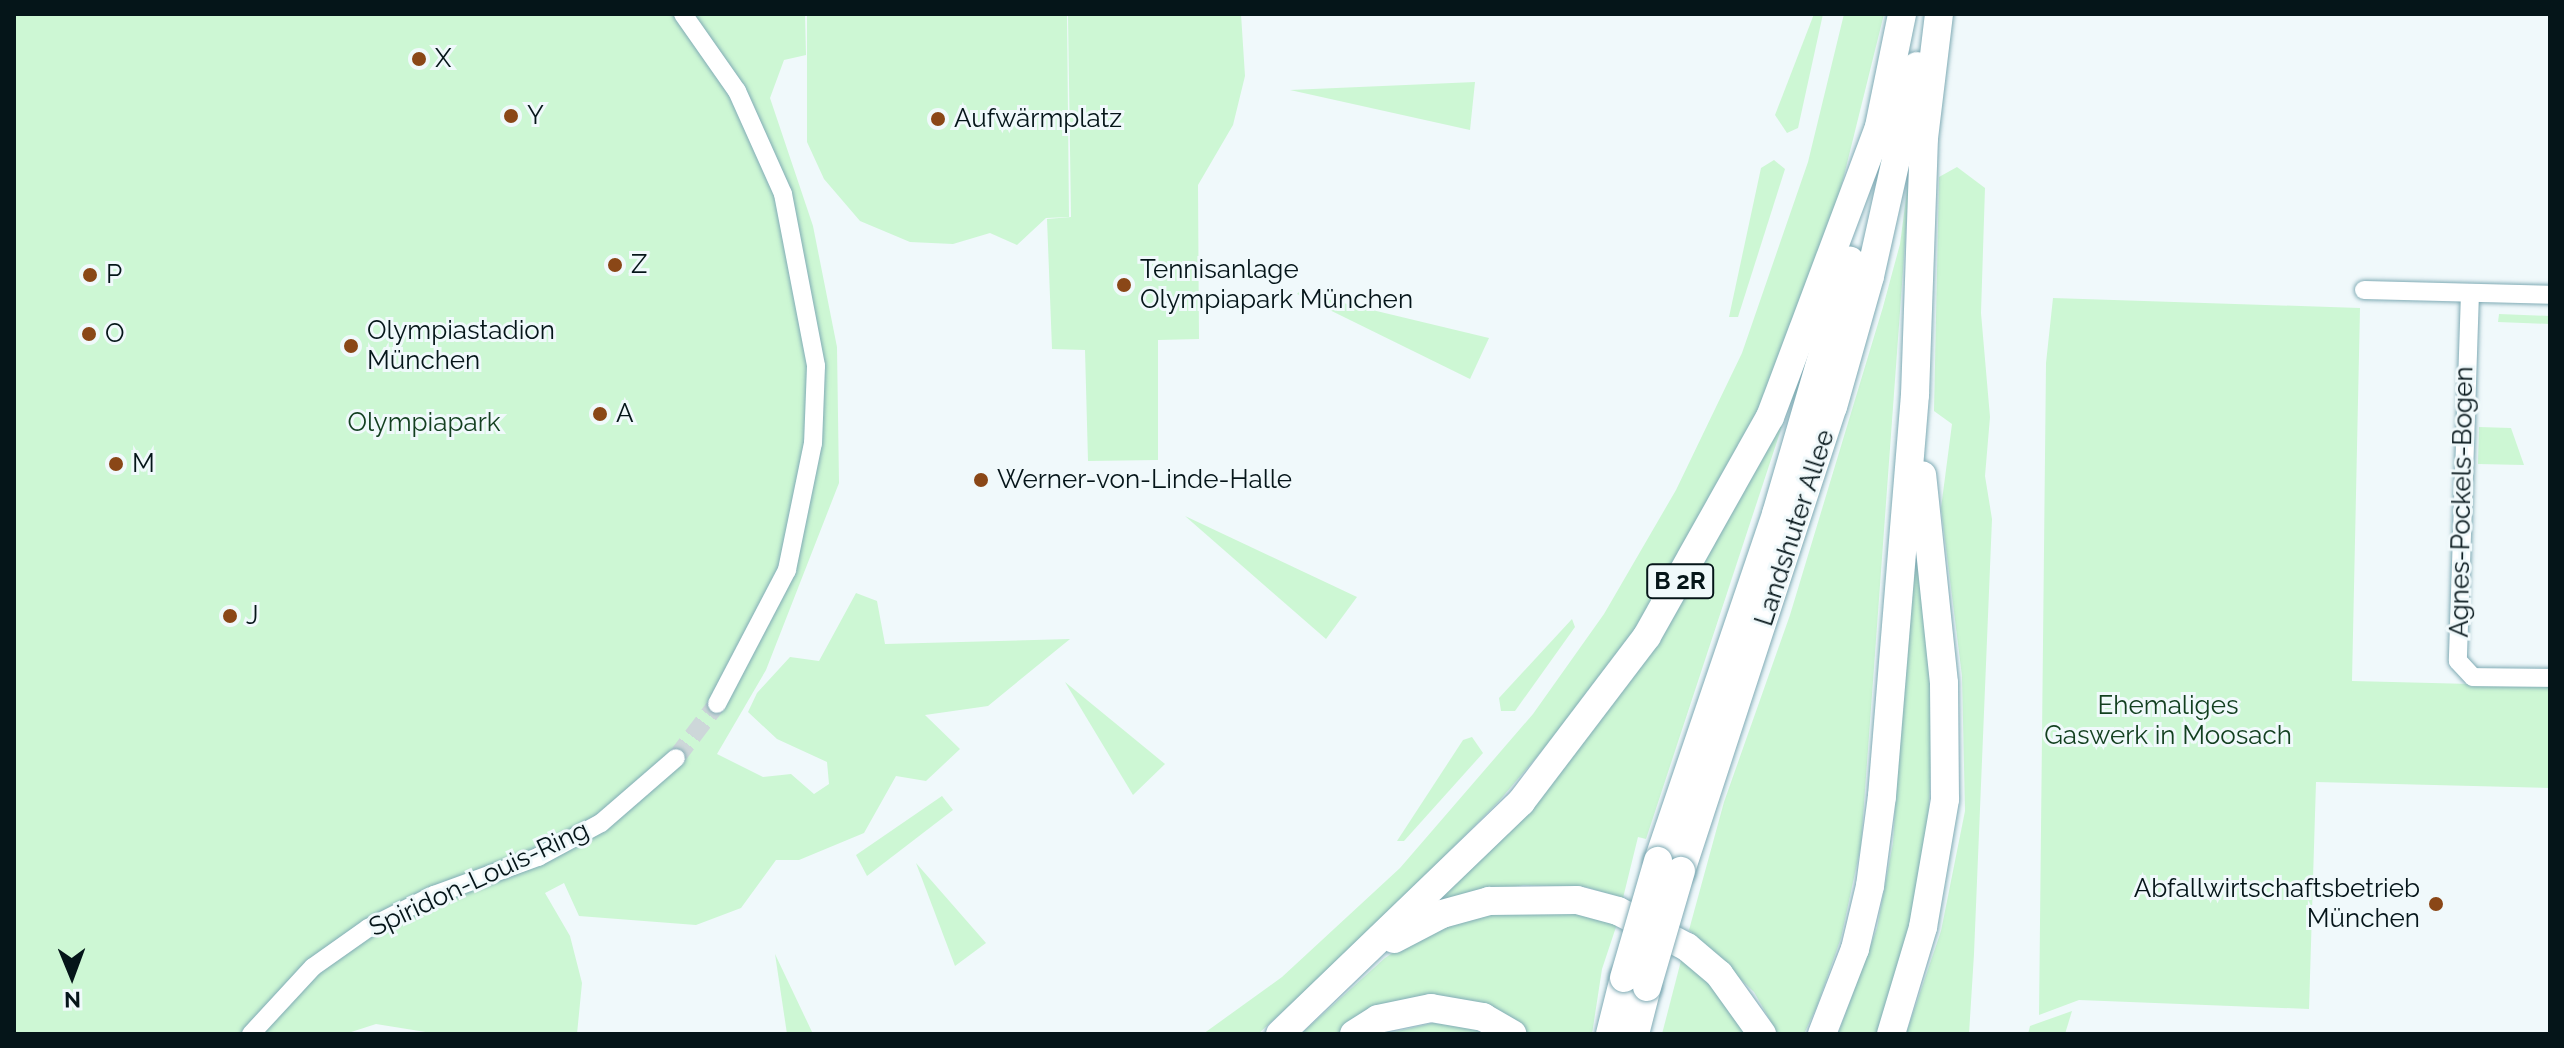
<!DOCTYPE html>
<meta charset="utf-8">
<style>
body{margin:0}
#map{position:relative;width:2564px;height:1048px;overflow:hidden;background:#f0f9fb;font-family:Raleway,sans-serif}
div>[style]{position:absolute}
[style*='--x']{left:calc(var(--x)*1px);top:calc(var(--y)*1px);width:calc(var(--w)*1px);rotate:calc(var(--a)*1deg)}
.green>*{inset:0;background:#cdf7d4}
.minor-tunnel>*{height:18px;margin-top:-9px;transform-origin:0;background:repeating-linear-gradient(90deg,#cdd7d9 0 18px,transparent 0 27px)}
.roads{filter:drop-shadow(0 0 2px #80abb5) drop-shadow(0 0 2px #80abb5)}
.minor>*{height:18px;margin:-9px;padding:0 9px;transform-origin:9px;border-radius:9px;background:#fff}
.highway>*{height:28px;margin:-14px;padding:0 14px;transform-origin:14px;border-radius:14px;background:#fff}
.bridges{filter:drop-shadow(0 0 2px #80abb5) drop-shadow(0 0 2px #80abb5)}
.highway-bridge>*{height:28px;margin:-14px;padding:0 14px;transform-origin:14px;border-radius:14px;background:#fff}
.dots>*{width:22px;height:22px;translate:-50% -50%;box-sizing:border-box;border:4px solid #f0f9fb;border-radius:50%}
span{translate:-50% -50%;white-space:nowrap;text-align:center;line-height:1.15;-webkit-text-stroke:6px #f0f9fb;paint-order:stroke}
.shield-label span{padding:2px 6px;background:#f0f9fb;border:2px solid;border-radius:6px;-webkit-text-stroke-width:0}
.shield-label{font-size:24px;color:#051519;font-weight:700}
.poi-label{font-size:26px;color:#051519}
.left{translate:0 -50%;text-align:left}
.right{translate:-100% -50%;text-align:right}
.park-label{font-size:26px;color:#123f1f}
.street-label{font-size:26px;color:#051519}
.frame{position:absolute;inset:0;border:16px solid #051519;pointer-events:none}
.north{position:absolute;left:32px;top:936px;width:80px;height:80px;-webkit-text-stroke:6px #f0f9fb;paint-order:stroke;rotate:179deg;font-size:22px;font-weight:700;line-height:32px;text-align:center;color:#051519}
.north::after{content:'';display:block;margin:auto;width:28px;height:36px;background:#051519;clip-path:polygon(50% 0,100% 100%,50% 72%,0 100%)}
</style>
<div id="map">
<div class="green">
<div style="clip-path:polygon(14px 14px,805px 14px,806px 55px,784px 60px,770px 98px,813px 226px,837px 347px,839px 483px,766px 670px,717px 754px,763px 777px,791px 774px,814px 794px,829px 784px,827px 762px,777px 739px,748px 712px,757px 693px,790px 657px,819px 661px,856px 593px,877px 601px,885px 644px,1070px 639px,988px 706px,925px 715px,960px 749px,926px 781px,896px 776px,864px 833px,799px 860px,776px 860px,741px 908px,696px 925px,579px 916px,564px 883px,545px 893px,570px 936px,582px 983px,577px 1034px,438px 1034px,376px 1024px,345px 1034px,14px 1034px)"></div>
<div style="clip-path:polygon(807px 14px,1067px 14px,1069px 217px,1046px 218px,1017px 245px,990px 233px,953px 244px,910px 242px,860px 221px,824px 179px,807px 142px)"></div>
<div style="clip-path:polygon(1068px 14px,1241px 14px,1245px 76px,1233px 125px,1198px 185px,1199px 339px,1158px 340px,1158px 460px,1088px 461px,1085px 350px,1052px 349px,1047px 219px,1071px 217px)"></div>
<div style="clip-path:polygon(1814px 14px,1823px 14px,1798px 128px,1787px 133px,1775px 115px)"></div>
<div style="clip-path:polygon(1844px 14px,1884px 14px,1832px 224px,1776px 373px,1681px 561px,1611px 670px,1499px 801px,1357px 944px,1258px 1034px,1203px 1034px,1282px 977px,1400px 868px,1533px 714px,1604px 614px,1676px 490px,1742px 353px,1808px 162px)"></div>
<div style="clip-path:polygon(1475px 82px,1470px 130px,1290px 90px)"></div>
<div style="clip-path:polygon(1774px 160px,1785px 169px,1738px 317px,1729px 317px,1761px 168px)"></div>
<div style="clip-path:polygon(1911px 161px,1861px 845px,1841px 938px,1817px 1006px,1804px 1034px,1778px 1034px,1754px 992px,1689px 930px,1724px 802px,1790px 615px,1883px 307px,1900px 244px)"></div>
<div style="clip-path:polygon(1957px 167px,1985px 188px,1981px 313px,1990px 417px,1985px 476px,1992px 519px,1974px 954px,1969px 1034px,1906px 1034px,1941px 931px,1965px 811px,1962px 676px,1941px 508px,1952px 424px,1934px 411px,1939px 177px)"></div>
<div style="clip-path:polygon(1289px 290px,1489px 338px,1470px 379px)"></div>
<div style="clip-path:polygon(2053px 298px,2360px 308px,2352px 681px,2550px 686px,2550px 788px,2316px 782px,2309px 1009px,2079px 1000px,2039px 1015px,2046px 363px)"></div>
<div style="clip-path:polygon(2499px 314px,2550px 316px,2550px 324px,2498px 322px)"></div>
<div style="clip-path:polygon(1808px 353px,1804px 381px,1788px 408px,1646px 839px,1638px 837px,1623px 898px,1586px 887px,1523px 885px,1433px 906px,1548px 784px)"></div>
<div style="clip-path:polygon(2479px 427px,2511px 428px,2524px 465px,2478px 464px)"></div>
<div style="clip-path:polygon(1913px 509px,1935px 689px,1926px 866px,1881px 1034px,1838px 1034px,1877px 928px,1893px 843px)"></div>
<div style="clip-path:polygon(1185px 516px,1357px 597px,1326px 639px)"></div>
<div style="clip-path:polygon(1572px 619px,1575px 627px,1515px 711px,1501px 711px,1499px 698px)"></div>
<div style="clip-path:polygon(1065px 682px,1165px 764px,1133px 795px)"></div>
<div style="clip-path:polygon(1472px 737px,1483px 753px,1404px 841px,1397px 841px,1463px 740px)"></div>
<div style="clip-path:polygon(942px 796px,953px 810px,867px 876px,856px 855px)"></div>
<div style="clip-path:polygon(916px 863px,986px 943px,955px 966px)"></div>
<div style="clip-path:polygon(1552px 907px,1618px 921px,1602px 969px,1592px 1034px,1528px 1034px,1493px 1011px,1345px 1034px,1301px 1034px,1385px 958px,1415px 938px,1481px 913px)"></div>
<div style="clip-path:polygon(1683px 953px,1752px 1034px,1662px 1034px)"></div>
<div style="clip-path:polygon(775px 954px,813px 1034px,787px 1034px)"></div>
<div style="clip-path:polygon(2072px 1011px,2065px 1034px,2028px 1034px,2030px 1026px)"></div>
<div style="clip-path:polygon(1433px 1023px,1472px 1028px,1486px 1034px,1385px 1034px)"></div>
</div>
<div class="minor-tunnel">
<div style="--x:676;--y:758;--w:68;--a:-52.8"></div>
</div>
<div class="roads">
<div class="minor">
<div style="--x:683;--y:14;--w:94;--a:55"></div>
<div style="--x:737;--y:91;--w:113;--a:65.9"></div>
<div style="--x:783;--y:194;--w:175;--a:79.1"></div>
<div style="--x:816;--y:366;--w:77;--a:92.2"></div>
<div style="--x:813;--y:443;--w:130;--a:101.6"></div>
<div style="--x:787;--y:570;--w:151;--a:117.6"></div>
<div style="--x:2364;--y:290;--w:186;--a:1.5"></div>
<div style="--x:2470;--y:293;--w:368;--a:91.9"></div>
<div style="--x:2458;--y:661;--w:22;--a:47"></div>
<div style="--x:2473;--y:677;--w:77;--a:0.7"></div>
<div style="--x:251;--y:1034;--w:91;--a:-47.2"></div>
<div style="--x:313;--y:967;--w:67;--a:-35.3"></div>
<div style="--x:368;--y:928;--w:74;--a:-26.6"></div>
<div style="--x:434;--y:895;--w:111;--a:-20.1"></div>
<div style="--x:538;--y:857;--w:72;--a:-28.4"></div>
<div style="--x:601;--y:823;--w:99;--a:-40.9"></div>
</div>
<div class="highway">
<div style="--x:1875;--y:146;--w:135;--a:-78.4"></div>
<div style="--x:1658;--y:861;--w:367;--a:-71.2"></div>
<div style="--x:1776;--y:514;--w:264;--a:-73.7"></div>
<div style="--x:1681;--y:871;--w:488;--a:-71.9"></div>
<div style="--x:1833;--y:407;--w:136;--a:-74.2"></div>
<div style="--x:1870;--y:276;--w:215;--a:-77.4"></div>
<div style="--x:1394;--y:939;--w:54;--a:-27.5"></div>
<div style="--x:1442;--y:914;--w:49;--a:-15.5"></div>
<div style="--x:1489;--y:901;--w:88;--a:-0.7"></div>
<div style="--x:1577;--y:900;--w:42;--a:15"></div>
<div style="--x:1618;--y:911;--w:78;--a:27.6"></div>
<div style="--x:1687;--y:947;--w:42;--a:40.2"></div>
<div style="--x:1719;--y:974;--w:74;--a:54.4"></div>
<div style="--x:1280;--y:1034;--w:335;--a:-43.9"></div>
<div style="--x:1521;--y:802;--w:208;--a:-52.8"></div>
<div style="--x:1647;--y:636;--w:251;--a:-60.7"></div>
<div style="--x:1770;--y:417;--w:308;--a:-69.4"></div>
<div style="--x:1354;--y:1034;--w:28;--a:-32"></div>
<div style="--x:1378;--y:1019;--w:54;--a:-11.7"></div>
<div style="--x:1431;--y:1008;--w:53;--a:9.8"></div>
<div style="--x:1483;--y:1017;--w:34;--a:30"></div>
<div style="--x:1610;--y:1034;--w:58;--a:-76"></div>
<div style="--x:1635;--y:1034;--w:49;--a:-75.7"></div>
<div style="--x:1822;--y:1034;--w:91;--a:-68.8"></div>
<div style="--x:1855;--y:949;--w:65;--a:-76.6"></div>
<div style="--x:1870;--y:886;--w:91;--a:-82.4"></div>
<div style="--x:1882;--y:796;--w:402;--a:-85.3"></div>
<div style="--x:1915;--y:395;--w:257;--a:-88"></div>
<div style="--x:1924;--y:138;--w:125;--a:-83.1"></div>
<div style="--x:1891;--y:1034;--w:112;--a:-73.3"></div>
<div style="--x:1923;--y:927;--w:130;--a:-80.2"></div>
<div style="--x:1945;--y:799;--w:116;--a:-90.5"></div>
<div style="--x:1944;--y:683;--w:209;--a:-96"></div>
</div>
</div>
<div class="bridges">
<div class="highway-bridge">
<div style="--x:1624;--y:978;--w:122;--a:-73.8"></div>
<div style="--x:1647;--y:987;--w:121;--a:-73.7"></div>
</div>
</div>
<div class="dots">
<div style="left:419px;top:59px;background:#8a4717"></div>
<div style="left:511px;top:116px;background:#8a4717"></div>
<div style="left:938px;top:119px;background:#8a4717"></div>
<div style="left:615px;top:265px;background:#8a4717"></div>
<div style="left:90px;top:275px;background:#8a4717"></div>
<div style="left:1124px;top:285px;background:#8a4717"></div>
<div style="left:89px;top:334px;background:#8a4717"></div>
<div style="left:351px;top:346px;background:#8a4717"></div>
<div style="left:600px;top:414px;background:#8a4717"></div>
<div style="left:116px;top:464px;background:#8a4717"></div>
<div style="left:981px;top:480px;background:#8a4717"></div>
<div style="left:230px;top:616px;background:#8a4717"></div>
<div style="left:2436px;top:904px;background:#8a4717"></div>
</div>
<div class="shield-label">
<span style="left:1680px;top:581px">B 2R</span>
</div>
<div class="poi-label">
<span class="left" style="left:435px;top:59px">X</span>
<span class="left" style="left:527px;top:116px">Y</span>
<span class="left" style="left:954px;top:119px">Aufwärmplatz</span>
<span class="left" style="left:631px;top:265px">Z</span>
<span class="left" style="left:1140px;top:285px">Tennisanlage<br>Olympiapark München</span>
<span class="left" style="left:106px;top:275px">P</span>
<span class="left" style="left:367px;top:346px">Olympiastadion<br>München</span>
<span class="left" style="left:105px;top:334px">O</span>
<span class="left" style="left:616px;top:414px">A</span>
<span class="left" style="left:132px;top:464px">M</span>
<span class="left" style="left:997px;top:480px">Werner-von-Linde-Halle</span>
<span class="left" style="left:246px;top:616px">J</span>
<span class="right" style="left:2420px;top:904px">Abfallwirtschaftsbetrieb<br>München</span>
</div>
<div class="park-label">
<span style="left:424px;top:423px">Olympiapark</span>
<span style="left:2168px;top:721px">Ehemaliges<br>Gaswerk in Moosach</span>
</div>
<div class="street-label">
<span style="left:2462px;top:502px;rotate:-89deg">Agnes-Pockels-Bogen</span>
<span style="left:1795px;top:528px;rotate:-72deg">Landshuter Allee</span>
<span style="left:479px;top:879px;rotate:-25deg">Spiridon-Louis-Ring</span>
</div>
<div class="frame"></div>
<div class="north">N</div>
</div>
